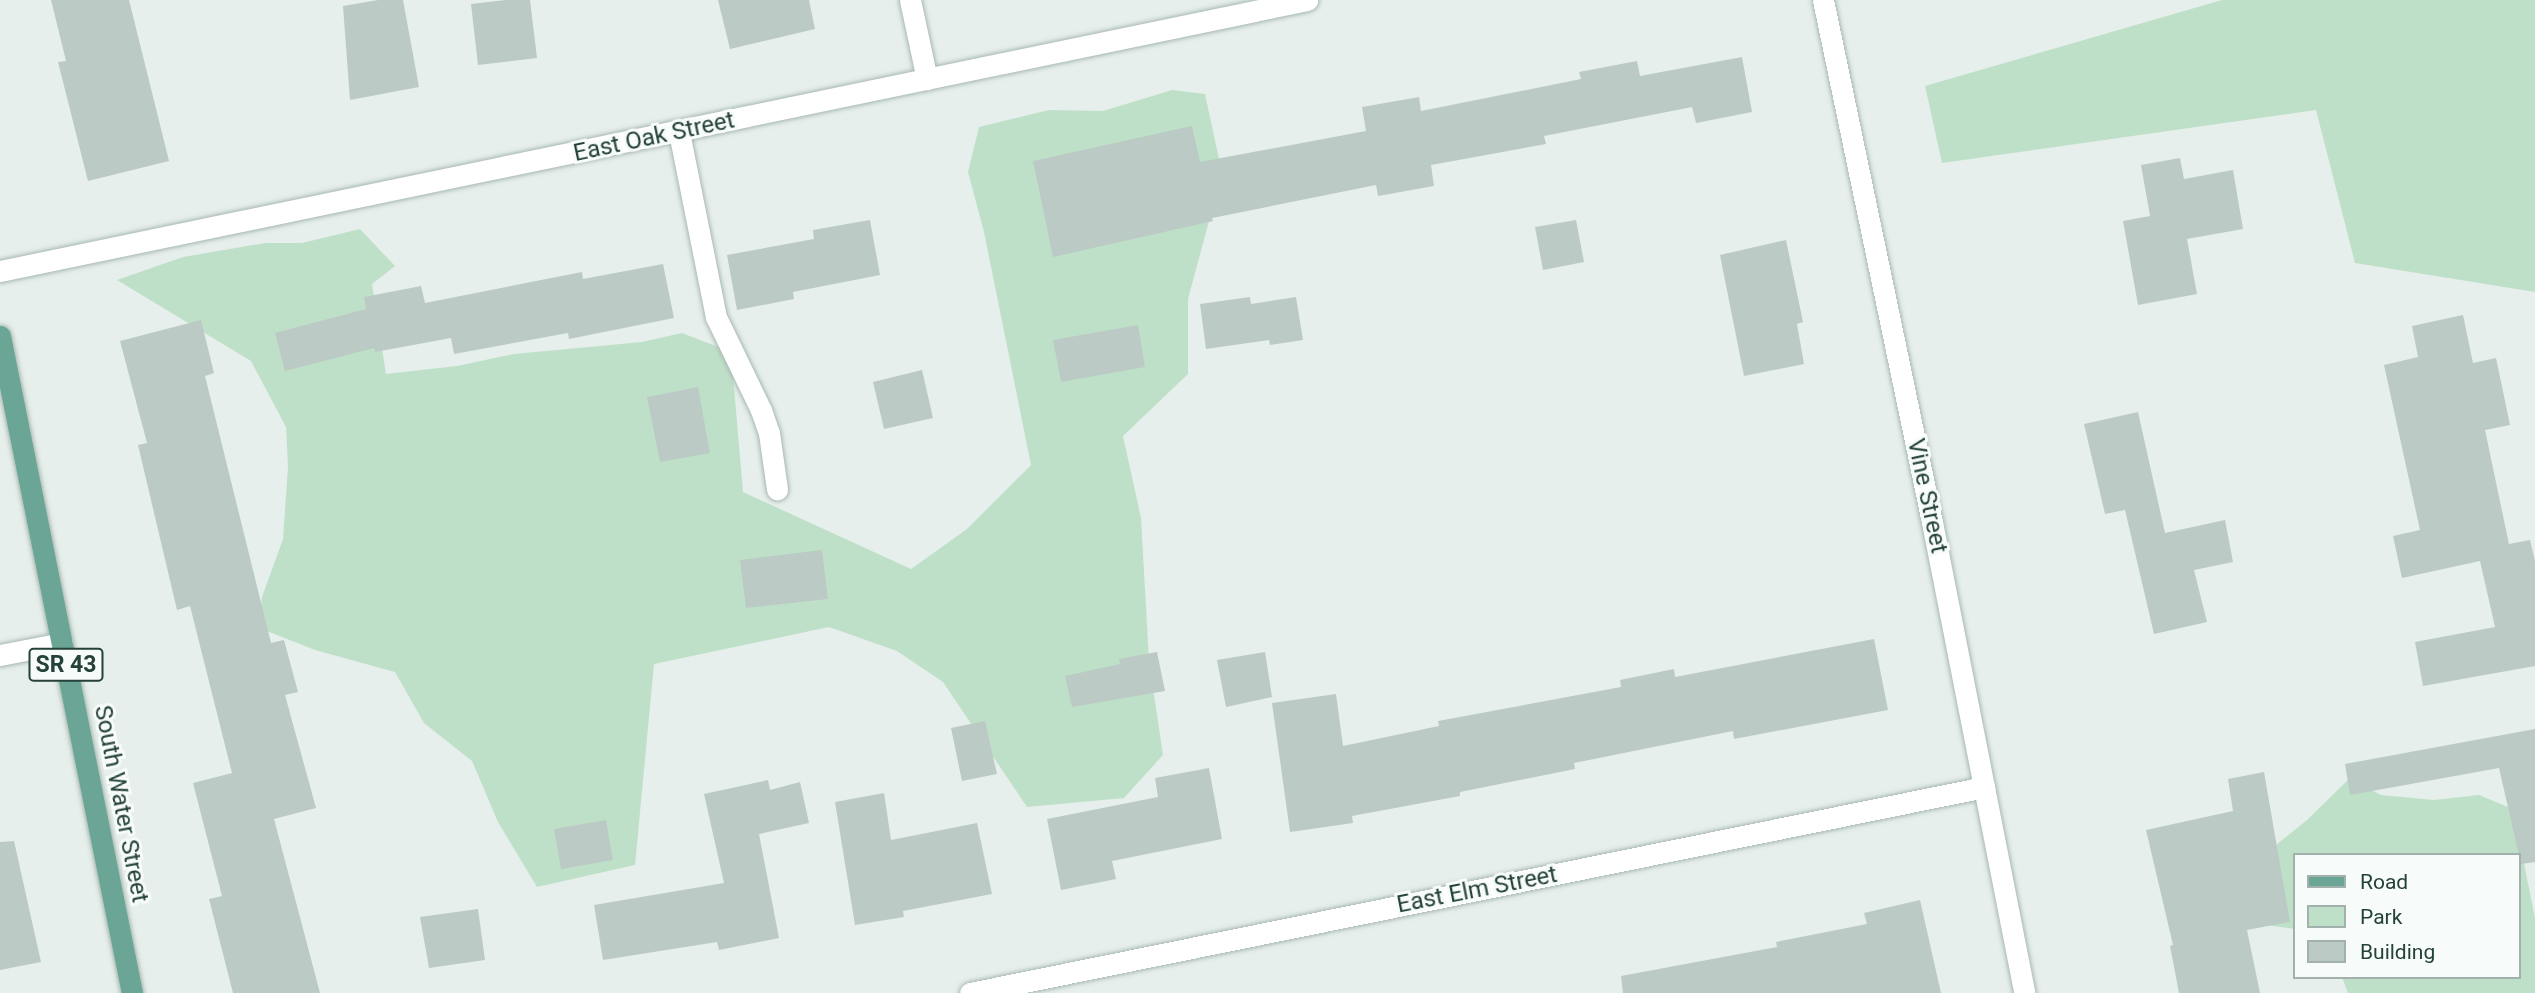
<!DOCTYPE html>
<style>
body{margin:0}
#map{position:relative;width:2535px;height:993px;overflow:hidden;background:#e6efeb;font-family:Roboto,sans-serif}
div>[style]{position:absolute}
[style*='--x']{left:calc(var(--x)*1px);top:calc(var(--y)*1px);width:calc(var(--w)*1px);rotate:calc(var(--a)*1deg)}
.green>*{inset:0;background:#bfe0c8}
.building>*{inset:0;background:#bbcac4}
.roads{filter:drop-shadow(0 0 2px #a8b8b2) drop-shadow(0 0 2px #a8b8b2)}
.lane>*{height:21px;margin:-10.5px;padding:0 10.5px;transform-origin:10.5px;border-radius:10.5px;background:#fff}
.street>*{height:21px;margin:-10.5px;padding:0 10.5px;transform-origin:10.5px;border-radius:10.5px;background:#fff}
.primary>*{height:21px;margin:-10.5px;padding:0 10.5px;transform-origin:10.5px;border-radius:10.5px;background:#6aa596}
span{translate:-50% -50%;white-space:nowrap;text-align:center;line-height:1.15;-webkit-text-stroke:6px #f7fbf9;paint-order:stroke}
.shield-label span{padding:2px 5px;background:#f7fbf9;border:2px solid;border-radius:5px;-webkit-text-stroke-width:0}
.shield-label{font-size:23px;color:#24423a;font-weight:700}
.street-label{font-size:24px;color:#24423a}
.legend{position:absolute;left:2293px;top:853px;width:228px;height:126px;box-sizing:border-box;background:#f7fbf9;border:2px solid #a3b1ad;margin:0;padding:9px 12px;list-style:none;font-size:21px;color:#24423a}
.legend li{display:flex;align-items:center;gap:14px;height:35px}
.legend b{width:35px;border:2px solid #a3b1ad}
</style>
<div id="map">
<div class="green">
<div style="clip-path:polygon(2222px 0,2535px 0,2535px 292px,2355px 263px,2316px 110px,1942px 163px,1925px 86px)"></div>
<div style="clip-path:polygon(1172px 90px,1205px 94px,1222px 173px,1188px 299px,1188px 374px,1123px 436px,1141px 518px,1149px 661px,1163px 755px,1124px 798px,1027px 807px,943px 682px,897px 651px,829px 627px,654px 664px,635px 865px,537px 887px,498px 822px,472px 761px,424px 723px,395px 672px,315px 650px,259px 628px,262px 597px,283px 539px,288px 467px,286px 427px,251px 361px,117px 280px,183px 257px,265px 243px,302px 243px,360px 229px,395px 266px,372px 284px,386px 374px,457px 366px,514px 354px,642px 342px,682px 333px,731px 352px,743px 492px,911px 569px,967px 529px,1031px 465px,984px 232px,968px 172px,979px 127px,1049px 110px,1103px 111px)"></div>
<div style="clip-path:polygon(2349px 779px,2381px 795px,2434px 800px,2479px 795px,2508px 807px,2520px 844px,2535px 918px,2535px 993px,2348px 993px,2342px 977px,2519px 977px,2519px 855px,2295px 855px,2295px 929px,2244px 922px,2260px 858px,2307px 820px)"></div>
</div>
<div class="building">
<div style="clip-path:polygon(51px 0,129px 0,169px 161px,88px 181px,58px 62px,66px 61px)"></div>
<div style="clip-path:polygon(378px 0,403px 0,419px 87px,350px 100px,343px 6px)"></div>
<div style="clip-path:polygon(506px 0,530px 0,537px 58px,478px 65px,471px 4px)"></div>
<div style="clip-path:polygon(718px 0,809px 0,815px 29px,730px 49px)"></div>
<div style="clip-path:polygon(1742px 57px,1752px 112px,1696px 123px,1692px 107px,1544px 136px,1546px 144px,1431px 165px,1434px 186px,1378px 196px,1376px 185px,1212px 218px,1213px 221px,1053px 257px,1033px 161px,1192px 126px,1200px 162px,1366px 131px,1362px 107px,1419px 97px,1421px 111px,1581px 79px,1579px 72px,1637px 61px,1640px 76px)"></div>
<div style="clip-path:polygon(2180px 158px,2184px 179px,2233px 170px,2243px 229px,2187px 239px,2197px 294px,2138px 305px,2123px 221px,2150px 216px,2141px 165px)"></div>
<div style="clip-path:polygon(870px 220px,880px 275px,793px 292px,794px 299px,737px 310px,727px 255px,814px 239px,813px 230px)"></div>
<div style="clip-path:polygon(1576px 220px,1584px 262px,1543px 270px,1535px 227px)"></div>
<div style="clip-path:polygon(1786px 240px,1803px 322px,1797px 324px,1804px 364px,1744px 376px,1720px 255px)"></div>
<div style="clip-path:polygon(663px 264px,674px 318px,569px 339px,568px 333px,454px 354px,451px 338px,375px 352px,374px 348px,285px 371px,275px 333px,366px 309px,364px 297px,421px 286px,425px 303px,582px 272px,583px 279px)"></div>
<div style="clip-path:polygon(1250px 297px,1251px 304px,1296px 297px,1303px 340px,1270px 345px,1269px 340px,1206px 349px,1200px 304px)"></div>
<div style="clip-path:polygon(2463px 315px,2473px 363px,2496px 358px,2510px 425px,2485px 430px,2509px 544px,2530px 540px,2535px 561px,2535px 666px,2423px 686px,2415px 642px,2495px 627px,2480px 561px,2402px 578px,2393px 536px,2420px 530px,2384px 365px,2418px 357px,2412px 326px)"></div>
<div style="clip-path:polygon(201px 320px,214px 373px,205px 376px,271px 643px,284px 640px,298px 692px,285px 695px,316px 808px,274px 819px,320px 993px,233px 993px,209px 899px,222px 896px,193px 783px,232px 773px,190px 606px,177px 610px,138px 445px,147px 443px,120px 341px)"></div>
<div style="clip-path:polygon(1138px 325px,1145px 367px,1061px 382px,1053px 340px)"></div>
<div style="clip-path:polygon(922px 370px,933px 418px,884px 429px,873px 382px)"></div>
<div style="clip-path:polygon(698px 387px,710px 453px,660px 462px,647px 397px)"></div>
<div style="clip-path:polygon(2138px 412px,2165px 533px,2225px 520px,2233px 562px,2194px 570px,2207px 622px,2154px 634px,2125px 510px,2105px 514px,2084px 424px)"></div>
<div style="clip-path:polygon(822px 550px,828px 599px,746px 608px,740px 560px)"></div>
<div style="clip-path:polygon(1874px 639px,1888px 710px,1734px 739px,1733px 731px,1574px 763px,1575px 769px,1460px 792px,1460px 796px,1352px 816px,1353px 823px,1290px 832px,1272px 703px,1336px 694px,1343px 746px,1439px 726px,1438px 721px,1621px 687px,1620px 680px,1674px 669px,1675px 677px)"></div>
<div style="clip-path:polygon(1157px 652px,1165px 691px,1072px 707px,1065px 676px,1120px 664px,1119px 659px)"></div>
<div style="clip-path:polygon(1265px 652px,1272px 697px,1226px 707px,1217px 660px)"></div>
<div style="clip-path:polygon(985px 721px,997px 774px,962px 781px,951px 728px)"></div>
<div style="clip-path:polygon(2535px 729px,2535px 862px,2521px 864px,2499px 768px,2350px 795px,2345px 764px)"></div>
<div style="clip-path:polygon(1209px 768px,1222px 839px,1112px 861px,1116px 879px,1061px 890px,1047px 819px,1158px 797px,1155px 778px)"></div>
<div style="clip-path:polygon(2264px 772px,2290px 922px,2247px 930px,2260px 993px,2179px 993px,2170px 946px,2173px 945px,2146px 830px,2233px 811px,2228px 779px)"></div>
<div style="clip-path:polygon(768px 780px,770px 790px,800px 782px,809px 823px,759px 834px,779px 938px,719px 950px,717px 942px,603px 960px,594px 905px,724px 883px,704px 794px)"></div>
<div style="clip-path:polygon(884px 793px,891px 840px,977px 823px,992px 894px,903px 911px,904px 917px,855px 925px,835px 802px)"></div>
<div style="clip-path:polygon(606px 820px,613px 860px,561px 869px,554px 829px)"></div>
<div style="clip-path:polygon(14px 841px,41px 962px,0 970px,0 842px)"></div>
<div style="clip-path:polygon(1920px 900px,1941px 993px,1623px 993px,1621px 976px,1777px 947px,1776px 942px,1867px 924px,1864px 913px)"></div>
<div style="clip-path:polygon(478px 909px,485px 960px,429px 968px,420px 917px)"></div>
</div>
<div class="roads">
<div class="lane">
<div style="--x:679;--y:132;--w:189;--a:78.7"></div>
<div style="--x:716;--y:317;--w:103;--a:64.2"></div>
<div style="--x:761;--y:410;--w:24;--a:71"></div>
<div style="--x:769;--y:433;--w:57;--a:81.9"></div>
<div style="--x:0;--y:655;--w:63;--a:-11"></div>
</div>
<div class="street">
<div style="--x:910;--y:0;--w:81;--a:77.9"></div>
<div style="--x:1823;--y:0;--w:533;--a:78.21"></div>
<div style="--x:1932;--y:522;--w:480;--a:78.9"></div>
<div style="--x:0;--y:271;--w:1335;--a:-11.71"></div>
<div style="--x:970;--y:993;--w:1035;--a:-11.48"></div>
</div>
<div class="primary">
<div style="--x:0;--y:336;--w:670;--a:78.64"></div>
</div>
</div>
<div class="shield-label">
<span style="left:66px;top:665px">SR 43</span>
</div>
<div class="street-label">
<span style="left:654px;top:137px;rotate:-12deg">East Oak Street</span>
<span style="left:1927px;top:496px;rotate:78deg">Vine Street</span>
<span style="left:121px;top:804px;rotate:79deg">South Water Street</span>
<span style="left:1477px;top:890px;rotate:-11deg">East Elm Street</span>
</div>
<ul class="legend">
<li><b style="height:9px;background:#6aa596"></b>Road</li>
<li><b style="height:19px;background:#bfe0c8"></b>Park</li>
<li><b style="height:19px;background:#bbcac4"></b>Building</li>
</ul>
</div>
